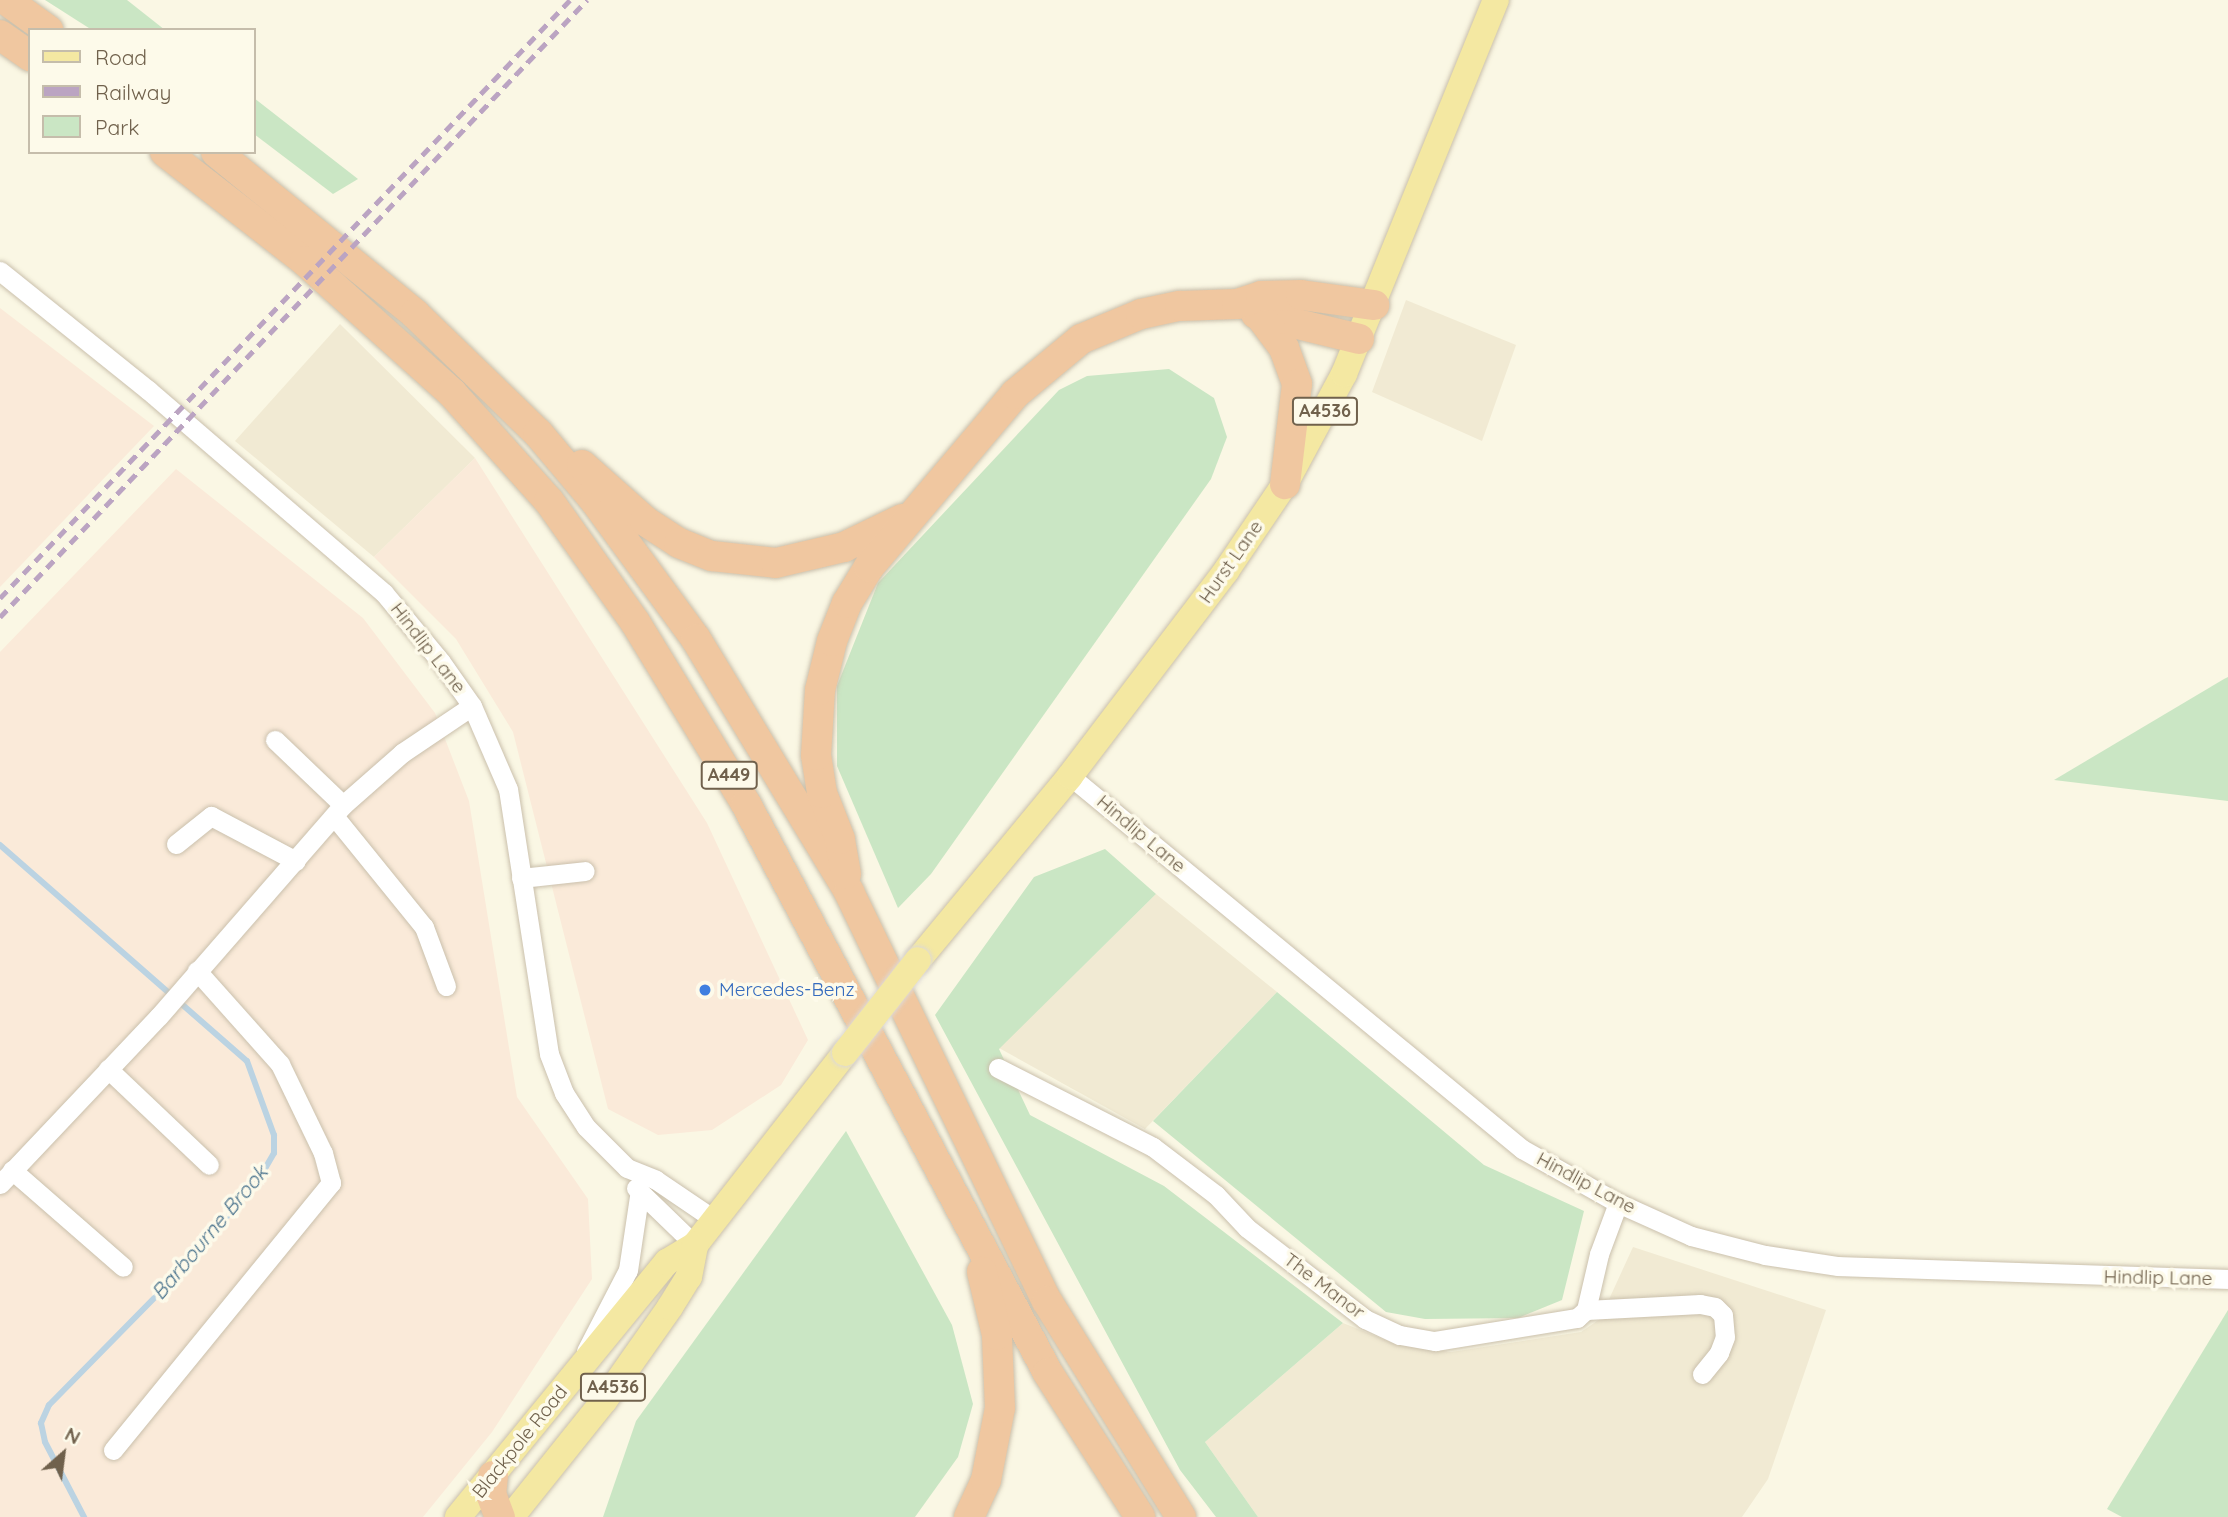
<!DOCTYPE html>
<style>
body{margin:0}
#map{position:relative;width:2228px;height:1517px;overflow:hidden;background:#faf7e4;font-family:Quicksand,sans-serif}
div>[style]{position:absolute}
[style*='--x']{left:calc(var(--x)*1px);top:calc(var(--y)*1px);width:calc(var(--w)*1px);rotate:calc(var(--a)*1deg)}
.residential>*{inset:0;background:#f1ead3}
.commercial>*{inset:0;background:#faead9}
.green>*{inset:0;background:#cae6c4}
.stream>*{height:6px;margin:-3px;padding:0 3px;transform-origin:3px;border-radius:3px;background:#bbd3e2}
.roads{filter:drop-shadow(0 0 2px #cac0ac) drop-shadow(0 0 2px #cac0ac)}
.minor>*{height:19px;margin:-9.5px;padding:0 9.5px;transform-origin:9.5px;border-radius:9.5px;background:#fff}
.major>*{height:26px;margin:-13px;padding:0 13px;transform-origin:13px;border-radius:13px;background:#f4e8a2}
.highway>*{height:30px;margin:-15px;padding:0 15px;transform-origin:15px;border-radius:15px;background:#f0c7a0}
.rail>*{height:5px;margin-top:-2.5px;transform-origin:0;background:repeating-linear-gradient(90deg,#bba4c2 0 10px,transparent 0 17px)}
.bridges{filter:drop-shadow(0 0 2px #ddd9d4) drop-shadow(0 0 2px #ddd9d4)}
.major-bridge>*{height:26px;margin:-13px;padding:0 13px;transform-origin:13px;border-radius:13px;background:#f4e8a2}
.dots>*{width:19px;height:19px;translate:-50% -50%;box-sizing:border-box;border:4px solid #fdfaea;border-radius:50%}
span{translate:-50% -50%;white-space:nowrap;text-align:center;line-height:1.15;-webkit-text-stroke:7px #fdfaea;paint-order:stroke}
.shield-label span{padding:2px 5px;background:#fdfaea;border:2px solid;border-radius:5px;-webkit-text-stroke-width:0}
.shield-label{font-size:18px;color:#70614c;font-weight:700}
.street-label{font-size:19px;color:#70614c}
.shop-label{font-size:19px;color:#366cbe}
.left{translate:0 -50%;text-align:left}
.water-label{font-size:21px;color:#4e768f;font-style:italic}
.legend{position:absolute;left:28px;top:28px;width:228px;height:126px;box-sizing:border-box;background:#fdfaea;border:2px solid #c5bdab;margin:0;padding:9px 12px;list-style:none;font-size:21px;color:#70614c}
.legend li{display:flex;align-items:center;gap:14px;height:35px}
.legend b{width:35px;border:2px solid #c5bdab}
.north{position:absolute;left:28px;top:1419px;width:70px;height:70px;-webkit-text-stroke:5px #fdfaea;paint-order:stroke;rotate:28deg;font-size:19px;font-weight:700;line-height:28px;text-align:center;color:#70614c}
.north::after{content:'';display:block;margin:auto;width:24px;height:32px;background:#70614c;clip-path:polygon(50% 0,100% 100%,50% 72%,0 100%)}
</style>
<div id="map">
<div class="residential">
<div style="clip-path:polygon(1406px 300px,1516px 345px,1482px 441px,1372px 392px)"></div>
<div style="clip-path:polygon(340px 324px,475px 458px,374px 557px,235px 441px)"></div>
<div style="clip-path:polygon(1156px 894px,1277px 992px,1145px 1129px,999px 1048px)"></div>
<div style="clip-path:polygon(1633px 1247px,1826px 1310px,1768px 1479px,1742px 1517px,1258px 1517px,1205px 1442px,1343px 1323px,1395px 1344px,1451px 1352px,1581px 1332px,1600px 1319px)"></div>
</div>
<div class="commercial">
<div style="clip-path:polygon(0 308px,154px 426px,0 587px)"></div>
<div style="clip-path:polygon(475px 458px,707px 823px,808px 1040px,781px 1085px,712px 1130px,658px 1135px,608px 1109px,513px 732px,456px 639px,374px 557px)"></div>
<div style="clip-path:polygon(176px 469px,363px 618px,435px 713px,469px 801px,517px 1097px,588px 1199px,592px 1279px,492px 1432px,423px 1517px,0 1517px,0 652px)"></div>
</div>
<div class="green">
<div style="clip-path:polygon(45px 0,127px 0,165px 30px,92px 30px)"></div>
<div style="clip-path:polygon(254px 98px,358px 179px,333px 194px,254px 134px)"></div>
<div style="clip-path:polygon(1169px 369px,1214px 398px,1227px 437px,1211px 479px,931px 874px,898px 908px,837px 766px,837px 686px,878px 583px,1059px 390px,1087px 376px)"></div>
<div style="clip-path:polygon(2228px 677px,2228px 801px,2054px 780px,2224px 679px)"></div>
<div style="clip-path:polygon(1105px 849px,1156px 894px,999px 1049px,1030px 1115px,1164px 1186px,1343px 1323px,1205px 1442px,1258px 1517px,1216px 1517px,1180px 1470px,935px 1015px,1034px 877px)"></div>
<div style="clip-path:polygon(1277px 992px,1484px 1165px,1584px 1211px,1562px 1300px,1518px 1318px,1425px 1319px,1386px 1312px,1153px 1121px)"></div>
<div style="clip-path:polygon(846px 1131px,952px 1325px,973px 1404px,958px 1457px,915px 1517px,603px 1517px,636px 1421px)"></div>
<div style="clip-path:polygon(2228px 1310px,2228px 1517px,2122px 1517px,2107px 1509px)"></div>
</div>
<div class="stream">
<div style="--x:0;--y:845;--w:328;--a:41.2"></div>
<div style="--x:247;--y:1061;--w:79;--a:70"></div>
<div style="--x:274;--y:1135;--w:18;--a:90"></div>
<div style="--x:274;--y:1153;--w:32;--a:120"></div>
<div style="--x:258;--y:1181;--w:137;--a:131.1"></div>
<div style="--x:168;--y:1284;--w:170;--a:134.5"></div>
<div style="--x:49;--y:1405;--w:20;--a:114"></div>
<div style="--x:41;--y:1423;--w:19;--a:78"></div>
<div style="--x:45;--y:1442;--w:85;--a:62.5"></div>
</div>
<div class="roads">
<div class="minor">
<div style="--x:0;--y:271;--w:190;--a:38.8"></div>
<div style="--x:148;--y:390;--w:311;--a:40.7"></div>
<div style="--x:384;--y:593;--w:89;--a:50.4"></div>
<div style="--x:441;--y:662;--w:54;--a:54.8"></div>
<div style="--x:472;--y:706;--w:90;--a:66.6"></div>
<div style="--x:508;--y:789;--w:268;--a:81.2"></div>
<div style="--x:549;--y:1054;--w:42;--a:69"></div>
<div style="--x:564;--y:1093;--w:40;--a:57.1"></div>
<div style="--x:586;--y:1127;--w:58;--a:45"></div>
<div style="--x:627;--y:1168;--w:31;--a:22"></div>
<div style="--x:656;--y:1180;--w:71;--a:34.1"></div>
<div style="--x:275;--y:740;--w:94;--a:43.7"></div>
<div style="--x:1070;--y:776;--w:586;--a:39.53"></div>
<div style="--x:1522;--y:1149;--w:110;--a:29.4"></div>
<div style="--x:1618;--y:1203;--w:80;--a:24.3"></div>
<div style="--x:1691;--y:1236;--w:76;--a:14.4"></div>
<div style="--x:1765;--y:1255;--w:74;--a:8.6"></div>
<div style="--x:1838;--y:1266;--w:390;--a:1.9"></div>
<div style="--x:334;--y:816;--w:143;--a:51"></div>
<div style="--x:424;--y:927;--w:63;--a:69.6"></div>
<div style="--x:176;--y:844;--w:45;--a:-38.7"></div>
<div style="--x:211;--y:816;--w:96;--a:27.9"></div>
<div style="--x:521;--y:878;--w:64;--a:-6.2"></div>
<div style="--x:998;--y:1068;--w:174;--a:27"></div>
<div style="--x:1153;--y:1147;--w:79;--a:37.3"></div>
<div style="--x:1216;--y:1195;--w:45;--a:46.8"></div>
<div style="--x:1247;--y:1228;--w:149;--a:37.6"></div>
<div style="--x:1365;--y:1319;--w:38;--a:25"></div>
<div style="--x:1400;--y:1335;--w:36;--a:10"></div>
<div style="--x:1435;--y:1341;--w:144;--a:-9.2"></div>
<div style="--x:1577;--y:1318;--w:12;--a:-42"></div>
<div style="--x:1586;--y:1310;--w:57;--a:-76.9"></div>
<div style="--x:1599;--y:1254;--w:54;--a:-69.6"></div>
<div style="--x:108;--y:1069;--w:139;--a:43.5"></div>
<div style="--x:12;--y:1170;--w:147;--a:41.1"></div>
<div style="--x:0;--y:1184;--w:231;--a:-46.6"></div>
<div style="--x:159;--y:1016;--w:280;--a:-48.9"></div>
<div style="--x:343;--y:805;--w:79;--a:-41.4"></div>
<div style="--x:402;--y:753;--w:84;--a:-33.9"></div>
<div style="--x:636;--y:1188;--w:82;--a:44"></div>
<div style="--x:1586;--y:1310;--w:114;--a:-3"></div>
<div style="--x:1700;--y:1304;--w:15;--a:11"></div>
<div style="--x:1715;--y:1307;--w:11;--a:45"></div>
<div style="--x:1723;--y:1315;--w:22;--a:85"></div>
<div style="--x:1725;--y:1337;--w:17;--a:111"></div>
<div style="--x:1719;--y:1353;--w:27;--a:129"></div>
<div style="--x:586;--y:1351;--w:91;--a:-62.6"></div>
<div style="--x:628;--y:1270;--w:75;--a:-81.5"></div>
<div style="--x:113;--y:1450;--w:345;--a:-50.8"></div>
<div style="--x:331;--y:1183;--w:31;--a:-105"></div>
<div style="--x:323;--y:1153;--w:99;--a:-115.8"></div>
<div style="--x:280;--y:1064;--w:125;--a:-131.7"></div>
</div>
<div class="major">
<div style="--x:918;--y:960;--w:239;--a:-50.4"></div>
<div style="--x:1070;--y:776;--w:258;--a:-52.7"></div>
<div style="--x:1226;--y:571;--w:105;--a:-55.9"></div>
<div style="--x:1285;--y:484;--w:125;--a:-61.8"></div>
<div style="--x:1344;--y:374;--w:404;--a:-67.9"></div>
<div style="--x:458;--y:1517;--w:330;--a:-50.7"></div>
<div style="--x:667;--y:1262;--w:33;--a:-31"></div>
<div style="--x:695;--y:1245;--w:244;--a:-52"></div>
<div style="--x:511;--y:1517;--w:149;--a:-51.3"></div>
<div style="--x:604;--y:1401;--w:115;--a:-54.9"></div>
<div style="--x:670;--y:1307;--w:36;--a:-58"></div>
<div style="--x:689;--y:1277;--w:33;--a:-79"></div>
</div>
<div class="highway">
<div style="--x:6;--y:0;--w:52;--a:35.5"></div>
<div style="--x:0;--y:35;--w:37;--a:35"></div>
<div style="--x:165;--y:152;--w:177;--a:37.9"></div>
<div style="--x:305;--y:261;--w:198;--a:41.9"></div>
<div style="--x:452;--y:393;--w:145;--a:48.1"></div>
<div style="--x:549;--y:501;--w:148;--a:54.6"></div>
<div style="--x:635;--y:622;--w:213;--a:58.6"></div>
<div style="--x:746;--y:804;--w:644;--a:62.04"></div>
<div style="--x:1048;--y:1373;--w:171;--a:57.4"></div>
<div style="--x:216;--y:152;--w:257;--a:39.1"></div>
<div style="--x:415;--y:314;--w:171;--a:44.1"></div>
<div style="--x:538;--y:433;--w:89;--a:50"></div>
<div style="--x:595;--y:501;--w:171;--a:53.8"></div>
<div style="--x:696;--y:639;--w:296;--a:58.8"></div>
<div style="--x:849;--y:892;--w:454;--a:64.2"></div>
<div style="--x:1047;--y:1301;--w:254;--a:58.2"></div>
<div style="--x:1256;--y:314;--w:106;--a:13.6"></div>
<div style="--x:1260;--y:316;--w:40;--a:53"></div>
<div style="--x:1284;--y:348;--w:38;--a:70"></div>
<div style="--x:1297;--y:384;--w:101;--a:96.8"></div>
<div style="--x:582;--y:465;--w:84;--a:41.6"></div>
<div style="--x:645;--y:521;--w:40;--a:32.9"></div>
<div style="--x:679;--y:543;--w:35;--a:22"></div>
<div style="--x:712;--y:556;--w:64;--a:6.2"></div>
<div style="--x:776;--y:563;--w:70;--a:-13.2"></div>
<div style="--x:844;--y:547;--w:64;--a:-25.8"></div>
<div style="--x:846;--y:874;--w:36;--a:-100"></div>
<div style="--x:840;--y:839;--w:49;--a:-111.4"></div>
<div style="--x:822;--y:793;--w:38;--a:-99"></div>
<div style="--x:816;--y:755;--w:65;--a:-86.5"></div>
<div style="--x:820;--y:690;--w:50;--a:-76.2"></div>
<div style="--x:832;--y:641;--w:41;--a:-68.5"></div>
<div style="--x:847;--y:603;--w:42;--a:-58.6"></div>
<div style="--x:869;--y:567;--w:226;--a:-49.8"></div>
<div style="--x:1015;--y:394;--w:86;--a:-39.8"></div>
<div style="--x:1081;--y:339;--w:65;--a:-22.6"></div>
<div style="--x:1141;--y:314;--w:40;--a:-12"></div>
<div style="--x:1180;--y:306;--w:57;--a:-2"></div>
<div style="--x:1237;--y:304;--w:25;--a:-18"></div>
<div style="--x:1261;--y:296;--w:40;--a:-1.4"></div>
<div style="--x:1301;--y:295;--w:74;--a:7.8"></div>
<div style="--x:493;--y:1476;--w:18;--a:96"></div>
<div style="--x:491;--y:1494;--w:25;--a:69"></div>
<div style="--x:969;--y:1517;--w:41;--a:-65.3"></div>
<div style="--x:986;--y:1480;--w:73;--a:-79"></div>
<div style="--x:1000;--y:1408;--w:73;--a:-92.4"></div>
<div style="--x:997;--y:1335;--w:65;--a:-103.4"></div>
</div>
</div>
<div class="rail">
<div style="--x:0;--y:598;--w:826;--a:-46.37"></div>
<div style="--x:0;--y:617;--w:852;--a:-46.43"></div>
</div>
<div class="bridges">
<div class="major-bridge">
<div style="--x:845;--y:1053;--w:118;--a:-51.9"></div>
</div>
</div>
<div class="dots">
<div style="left:705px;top:990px;background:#3f7fe0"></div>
</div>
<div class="shield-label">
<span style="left:1325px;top:411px">A4536</span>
<span style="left:729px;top:775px">A449</span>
<span style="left:613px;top:1387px">A4536</span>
</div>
<div class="street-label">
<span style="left:1231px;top:562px;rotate:-55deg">Hurst Lane</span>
<span style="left:428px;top:648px;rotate:52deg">Hindlip Lane</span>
<span style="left:1141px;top:834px;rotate:40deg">Hindlip Lane</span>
<span style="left:1586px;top:1183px;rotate:28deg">Hindlip Lane</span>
<span style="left:2158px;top:1278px;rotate:1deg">Hindlip Lane</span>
<span style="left:1324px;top:1286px;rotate:37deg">The Manor</span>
<span style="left:520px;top:1442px;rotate:-51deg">Blackpole Road</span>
</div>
<div class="shop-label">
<span class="left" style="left:719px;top:990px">Mercedes-Benz</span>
</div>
<div class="water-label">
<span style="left:209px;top:1232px;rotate:-50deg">Barbourne Brook</span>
</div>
<ul class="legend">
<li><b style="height:9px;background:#f4e8a2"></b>Road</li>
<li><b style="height:9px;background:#bba4c2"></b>Railway</li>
<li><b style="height:19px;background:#cae6c4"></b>Park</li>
</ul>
<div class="north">N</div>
</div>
